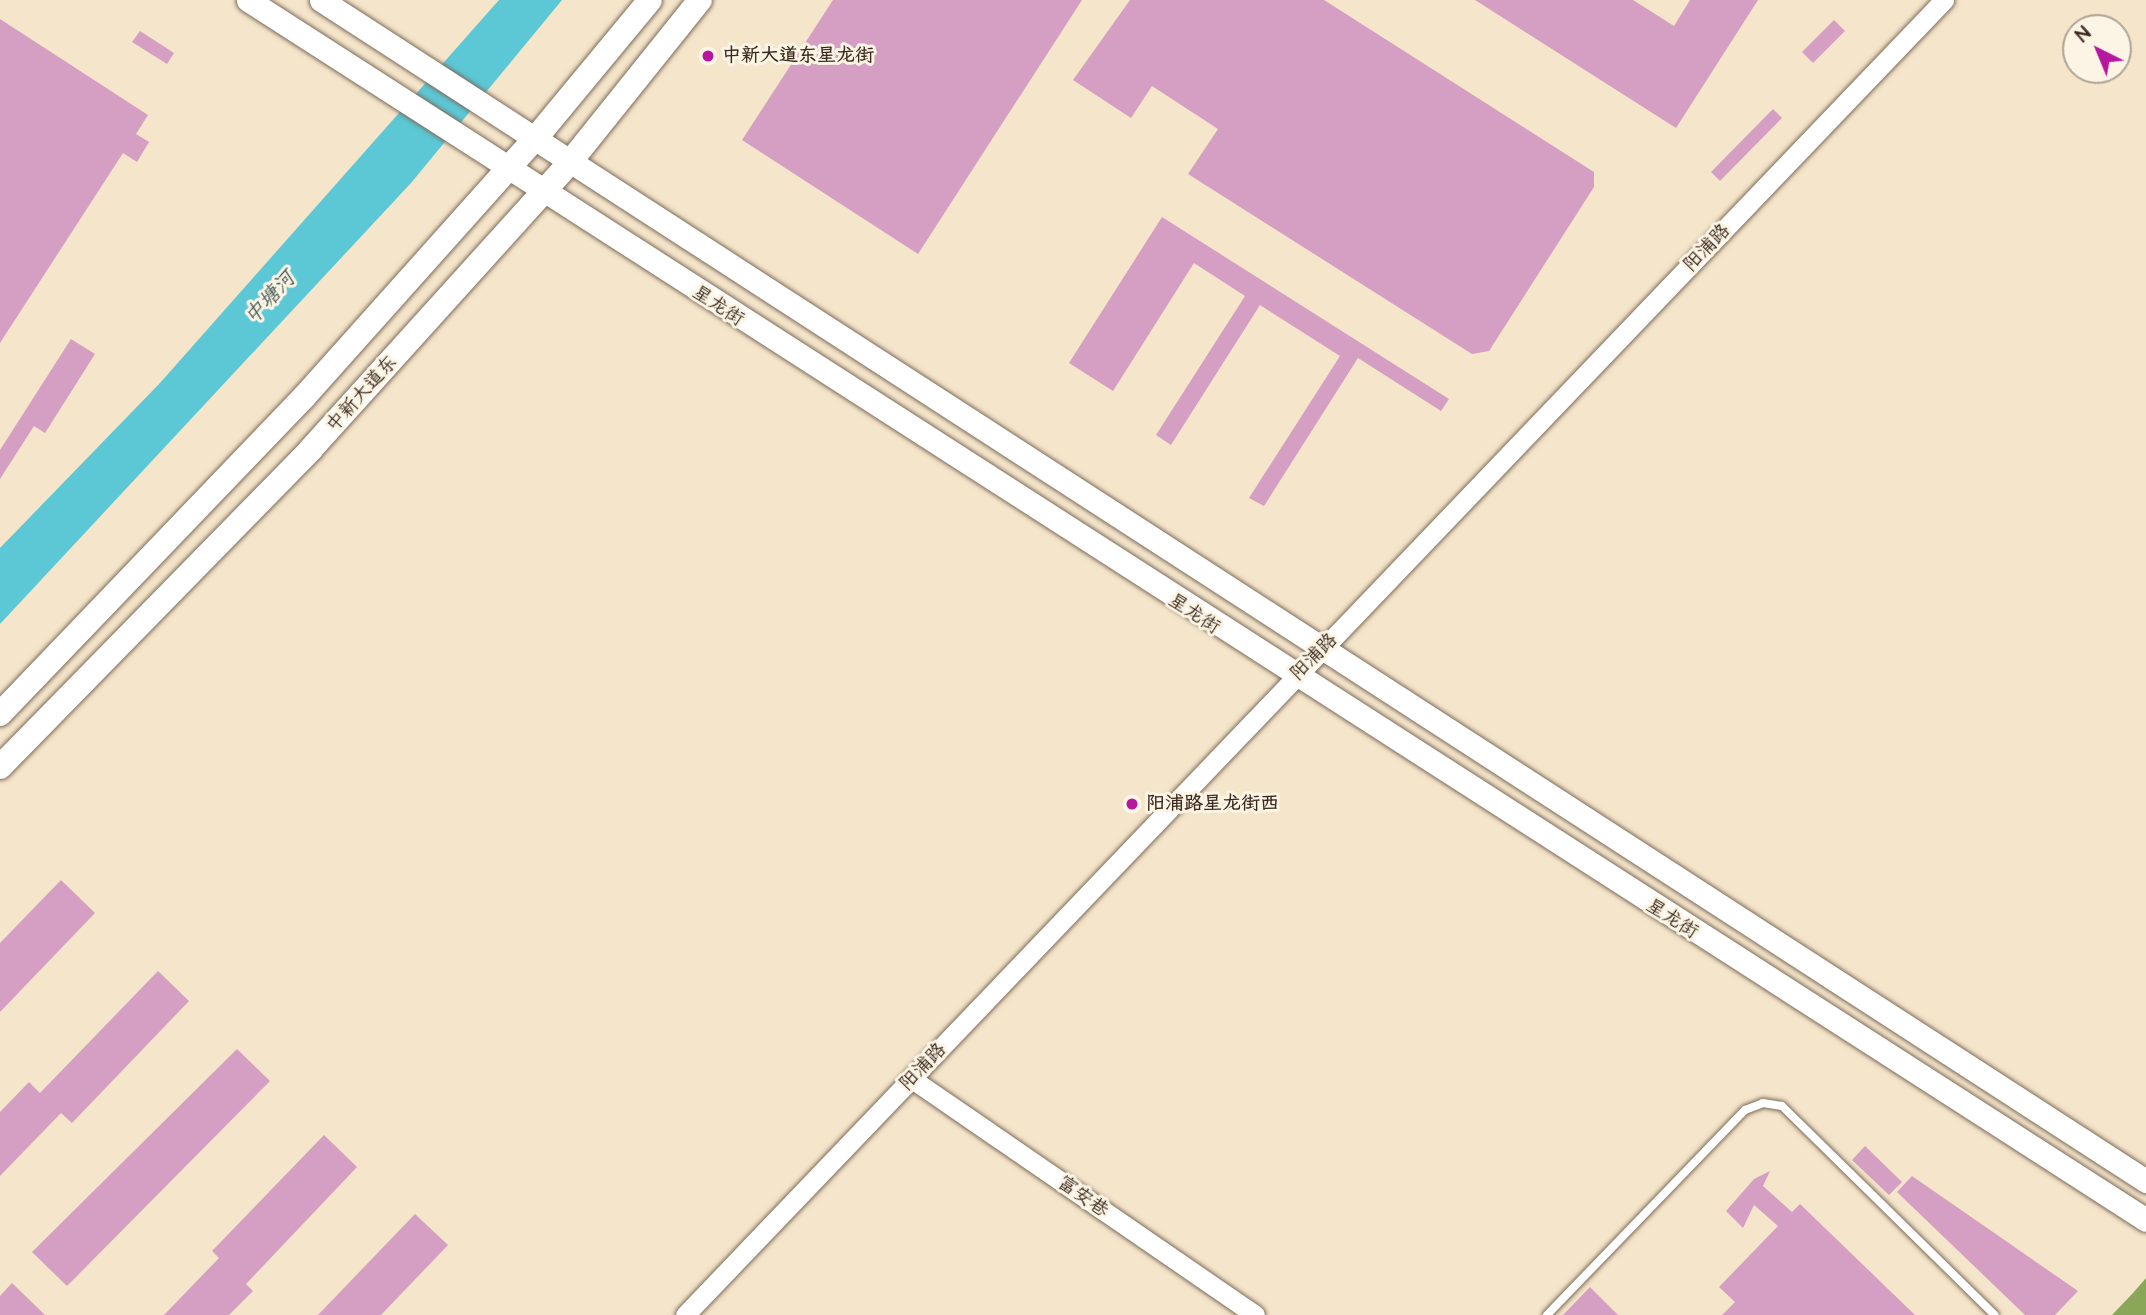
<!DOCTYPE html>
<meta charset="utf-8">
<style>
body{margin:0}
#map{position:relative;width:2146px;height:1315px;overflow:hidden;background:#f5e5ca;font-family:"Architects Daughter","LXGW WenKai TC",sans-serif}
div>[style]{position:absolute}
[style*='--x']{left:calc(var(--x)*1px);top:calc(var(--y)*1px);width:calc(var(--w)*1px);rotate:calc(var(--a)*1deg)}
.forest>*{inset:0;background:#8aa658}
.water>*{inset:0;background:#5cc7d5}
.building>*{inset:0;background:#d49fc2}
.roads{filter:drop-shadow(0 0 2px #7c6b5a) drop-shadow(0 0 2px #7c6b5a)}
.service>*{height:8px;margin:-4px;padding:0 4px;transform-origin:4px;border-radius:4px;background:#fff}
.tertiary>*{height:19px;margin:-9.5px;padding:0 9.5px;transform-origin:9.5px;border-radius:9.5px;background:#fff}
.secondary>*{height:23px;margin:-11.5px;padding:0 11.5px;transform-origin:11.5px;border-radius:11.5px;background:#fff}
.primary>*{height:24px;margin:-12px;padding:0 12px;transform-origin:12px;border-radius:12px;background:#fff}
.dots>*{width:19px;height:19px;translate:-50% -50%;box-sizing:border-box;border:4px solid #fcf5e5;border-radius:50%}
span{translate:-50% -50%;white-space:nowrap;text-align:center;line-height:1.15;-webkit-text-stroke:6px #fcf5e5;paint-order:stroke}
.poi-label{font-size:19px;color:#3b2a1e;font-weight:700}
.left{translate:0 -50%;text-align:left}
.street-label{font-size:19px;color:#3b2a1e}
.water-label{font-size:21px;color:#455955;font-style:italic}
.north{position:absolute;left:2062px;top:14px;width:70px;height:70px;box-sizing:border-box;background:#fcf5e5;border:2px solid #afa495;border-radius:50%;rotate:317deg;font-size:19px;font-weight:700;line-height:28px;text-align:center;color:#3b2a1e}
.north::after{content:'';display:block;margin:auto;width:24px;height:32px;background:#b5179e;clip-path:polygon(50% 0,100% 100%,50% 72%,0 100%)}
</style>
<div id="map">
<div class="forest">
<div style="clip-path:polygon(2146px 1278px,2146px 1315px,2112px 1315px,2133px 1293px)"></div>
</div>
<div class="water">
<div style="clip-path:polygon(499px 0,562px 0,411px 183px,0 624px,0 548px,160px 383px)"></div>
</div>
<div class="building">
<div style="clip-path:polygon(833px 0,1082px 0,918px 254px,742px 140px)"></div>
<div style="clip-path:polygon(1130px 0,1324px 0,1594px 172px,1594px 187px,1489px 351px,1472px 354px,1188px 174px,1218px 129px,1152px 86px,1131px 118px,1073px 80px)"></div>
<div style="clip-path:polygon(1475px 0,1633px 0,1674px 26px,1690px 0,1758px 0,1676px 128px)"></div>
<div style="clip-path:polygon(0 19px,148px 115px,136px 134px,149px 142px,137px 162px,123px 153px,0 343px)"></div>
<div style="clip-path:polygon(1834px 20px,1845px 31px,1813px 63px,1802px 52px)"></div>
<div style="clip-path:polygon(140px 31px,174px 53px,167px 64px,132px 42px)"></div>
<div style="clip-path:polygon(1773px 109px,1782px 118px,1720px 181px,1711px 172px)"></div>
<div style="clip-path:polygon(1162px 217px,1449px 399px,1441px 411px,1358px 358px,1264px 506px,1249px 498px,1340px 356px,1260px 305px,1171px 445px,1156px 435px,1245px 296px,1194px 263px,1113px 391px,1069px 363px)"></div>
<div style="clip-path:polygon(71px 339px,95px 354px,45px 433px,34px 426px,0 479px,0 450px)"></div>
<div style="clip-path:polygon(61px 880px,95px 913px,0 1012px,0 943px)"></div>
<div style="clip-path:polygon(158px 971px,189px 1001px,72px 1123px,61px 1113px,0 1176px,0 1112px,29px 1082px,40px 1093px)"></div>
<div style="clip-path:polygon(237px 1049px,270px 1081px,67px 1286px,32px 1252px)"></div>
<div style="clip-path:polygon(324px 1135px,357px 1167px,246px 1284px,253px 1291px,229px 1315px,164px 1315px,219px 1258px,212px 1251px)"></div>
<div style="clip-path:polygon(1865px 1146px,1902px 1182px,1889px 1195px,1852px 1160px)"></div>
<div style="clip-path:polygon(1770px 1171px,1763px 1186px,1792px 1212px,1800px 1204px,1915px 1315px,1722px 1315px,1735px 1302px,1719px 1287px,1778px 1226px,1754px 1205px,1743px 1228px,1726px 1211px,1754px 1179px)"></div>
<div style="clip-path:polygon(1912px 1176px,2078px 1291px,2055px 1315px,2025px 1315px,1897px 1192px)"></div>
<div style="clip-path:polygon(415px 1214px,448px 1245px,381px 1315px,318px 1315px)"></div>
<div style="clip-path:polygon(12px 1283px,45px 1315px,0 1315px,0 1296px)"></div>
<div style="clip-path:polygon(1590px 1287px,1618px 1315px,1563px 1315px)"></div>
</div>
<div class="roads">
<div class="service">
<div style="--x:1547;--y:1315;--w:285;--a:-46"></div>
<div style="--x:1745;--y:1110;--w:19;--a:-21"></div>
<div style="--x:1763;--y:1103;--w:19;--a:9"></div>
<div style="--x:1782;--y:1106;--w:298;--a:44.5"></div>
</div>
<div class="tertiary">
<div style="--x:912;--y:1079;--w:416;--a:34.5"></div>
<div style="--x:685;--y:1315;--w:1821;--a:-46.25"></div>
</div>
<div class="secondary">
<div style="--x:248;--y:0;--w:2256;--a:32.73"></div>
<div style="--x:321;--y:0;--w:2174;--a:32.91"></div>
</div>
<div class="primary">
<div style="--x:0;--y:714;--w:439;--a:-46.2"></div>
<div style="--x:304;--y:397;--w:346;--a:-48.2"></div>
<div style="--x:535;--y:139;--w:180;--a:-50.4"></div>
<div style="--x:0;--y:767;--w:445;--a:-45.6"></div>
<div style="--x:311;--y:449;--w:388;--a:-47.9"></div>
<div style="--x:571;--y:161;--w:206;--a:-51.3"></div>
</div>
</div>
<div class="dots">
<div style="left:708px;top:56px;background:#b5179e"></div>
<div style="left:1132px;top:804px;background:#b5179e"></div>
</div>
<div class="poi-label">
<span class="left" style="left:722px;top:56px">中新大道东星龙街</span>
<span class="left" style="left:1146px;top:804px">阳浦路星龙街西</span>
</div>
<div class="street-label">
<span style="left:1707px;top:248px;rotate:-46deg">阳浦路</span>
<span style="left:718px;top:306px;rotate:33deg">星龙街</span>
<span style="left:362px;top:394px;rotate:-48deg">中新大道东</span>
<span style="left:1194px;top:614px;rotate:33deg">星龙街</span>
<span style="left:1314px;top:657px;rotate:-45deg">阳浦路</span>
<span style="left:1672px;top:919px;rotate:32deg">星龙街</span>
<span style="left:923px;top:1067px;rotate:-46deg">阳浦路</span>
<span style="left:1083px;top:1197px;rotate:35deg">富安巷</span>
</div>
<div class="water-label">
<span style="left:270px;top:298px;rotate:-47deg">中塘河</span>
</div>
<div class="north">N</div>
</div>
